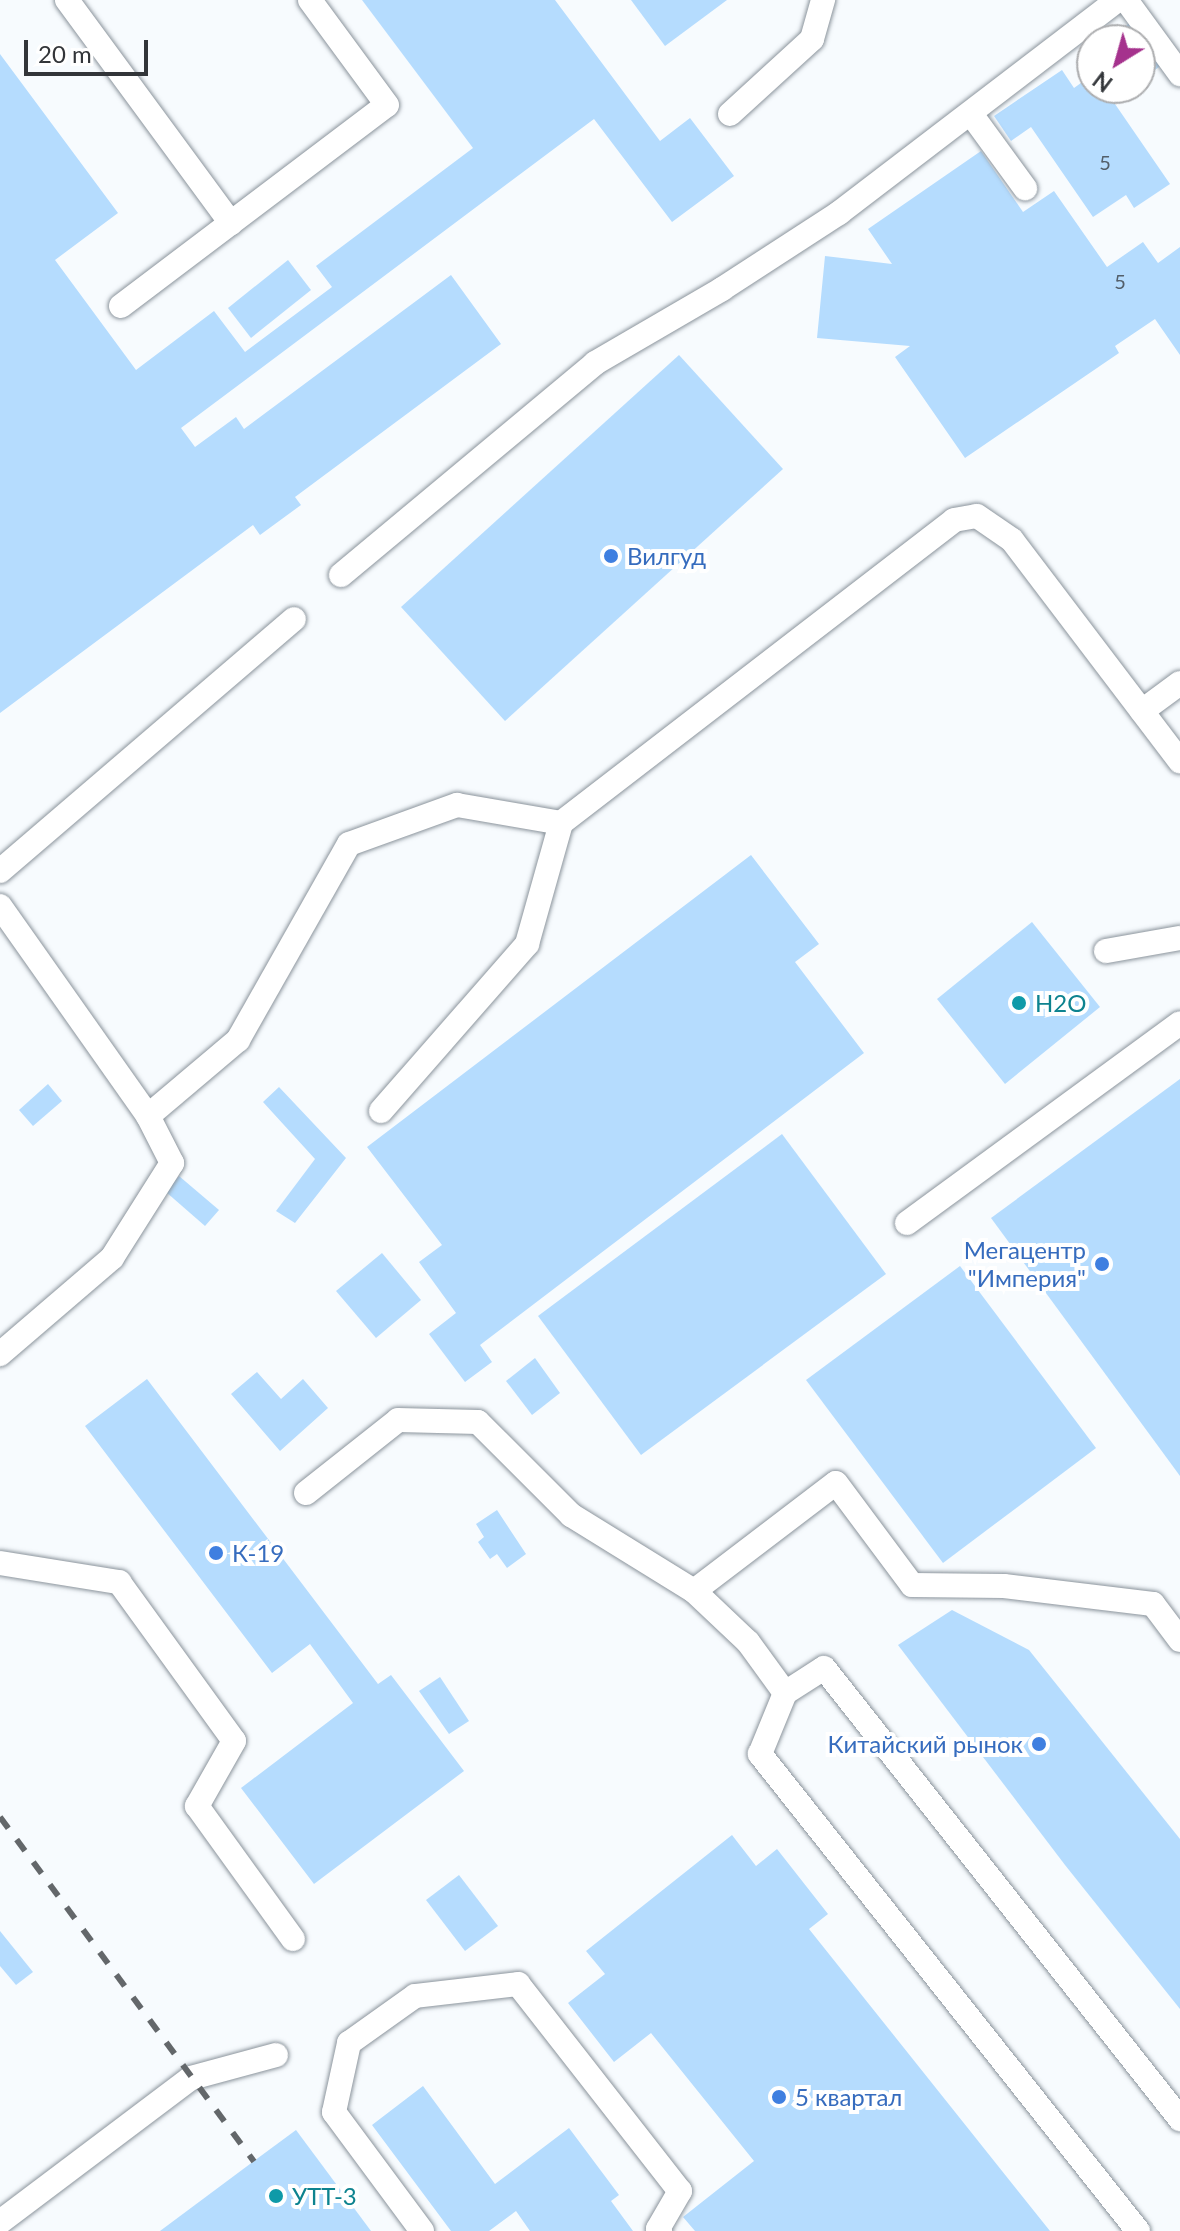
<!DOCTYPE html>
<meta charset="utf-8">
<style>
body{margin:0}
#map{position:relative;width:1180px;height:2231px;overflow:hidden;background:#f7fbfe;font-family:Lato,sans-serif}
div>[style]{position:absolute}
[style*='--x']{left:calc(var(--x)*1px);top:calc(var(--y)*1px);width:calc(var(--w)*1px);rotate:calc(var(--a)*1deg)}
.building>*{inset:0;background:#b5dcfe}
.roads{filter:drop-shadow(0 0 2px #8b949c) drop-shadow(0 0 2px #8b949c)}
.lane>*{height:24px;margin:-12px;padding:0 12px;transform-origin:12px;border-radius:12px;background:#fff}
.rail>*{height:6px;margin-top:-3px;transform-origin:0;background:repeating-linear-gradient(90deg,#63676a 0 14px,transparent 0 28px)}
.dots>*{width:22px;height:22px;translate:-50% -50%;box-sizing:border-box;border:4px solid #fff;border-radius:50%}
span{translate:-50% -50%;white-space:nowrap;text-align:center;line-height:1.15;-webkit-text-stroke:8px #fff;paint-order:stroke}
.number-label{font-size:20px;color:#535f6a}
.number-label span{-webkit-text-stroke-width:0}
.shop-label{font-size:24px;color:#366cbe}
.left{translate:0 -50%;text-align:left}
.right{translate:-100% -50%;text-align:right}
.culture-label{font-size:24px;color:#0d838f}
.north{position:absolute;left:1076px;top:24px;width:80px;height:80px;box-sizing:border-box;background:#fff;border:2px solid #adaeb0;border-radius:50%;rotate:217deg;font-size:22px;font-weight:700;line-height:32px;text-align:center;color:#323539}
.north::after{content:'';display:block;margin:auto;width:28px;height:36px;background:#a5328d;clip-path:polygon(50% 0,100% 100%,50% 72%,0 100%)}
.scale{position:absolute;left:24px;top:40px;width:124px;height:36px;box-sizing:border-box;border:4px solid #323539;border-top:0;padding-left:10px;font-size:24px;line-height:28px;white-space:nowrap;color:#323539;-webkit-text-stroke:6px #fff;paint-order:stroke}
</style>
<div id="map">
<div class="building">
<div style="clip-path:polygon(362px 0,555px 0,660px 141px,690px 118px,734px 176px,672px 222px,594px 119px,181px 428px,195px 447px,236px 417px,244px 429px,451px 275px,501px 344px,295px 497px,301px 505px,260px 535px,253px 525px,0 713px,0 54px,118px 213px,55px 260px,136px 370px,214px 311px,245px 352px,332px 287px,316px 266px,473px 148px)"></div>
<div style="clip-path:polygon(631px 0,727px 0,665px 46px)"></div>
<div style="clip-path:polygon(1136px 19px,1165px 63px,1140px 80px,1140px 40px,1104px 40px)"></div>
<div style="clip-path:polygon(1062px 70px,1074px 88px,1092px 75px,1092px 88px,1104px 88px,1170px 184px,1134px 208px,1126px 195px,1093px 217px,1031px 127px,1011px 141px,994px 116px)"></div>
<div style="clip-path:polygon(981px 151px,1023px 212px,1054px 191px,1107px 267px,1143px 242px,1158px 263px,1180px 247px,1180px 355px,1155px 319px,1115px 346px,1119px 353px,965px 458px,895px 357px,910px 346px,817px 338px,825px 256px,892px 264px,868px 229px)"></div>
<div style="clip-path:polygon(288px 260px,311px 290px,251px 338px,228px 308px)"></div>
<div style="clip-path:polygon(679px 355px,783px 469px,505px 721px,401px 607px)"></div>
<div style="clip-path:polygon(751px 855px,819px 944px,795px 962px,864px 1053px,480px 1345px,492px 1362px,465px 1382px,429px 1334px,456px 1313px,419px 1262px,442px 1245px,367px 1147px)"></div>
<div style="clip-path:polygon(1032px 922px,1100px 1007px,1005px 1084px,937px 999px)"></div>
<div style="clip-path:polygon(1180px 1079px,1180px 1476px,991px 1218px)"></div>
<div style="clip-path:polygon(48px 1084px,62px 1101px,33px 1126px,19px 1110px)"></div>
<div style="clip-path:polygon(279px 1087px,346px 1158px,295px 1223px,276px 1211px,315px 1159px,263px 1102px)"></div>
<div style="clip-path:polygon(782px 1134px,886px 1274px,641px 1455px,538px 1316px)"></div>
<div style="clip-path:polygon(179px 1176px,219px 1210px,205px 1226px,166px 1192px)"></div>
<div style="clip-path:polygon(382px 1253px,421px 1300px,376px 1338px,336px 1291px)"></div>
<div style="clip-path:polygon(960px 1266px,1096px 1448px,943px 1563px,806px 1380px)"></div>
<div style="clip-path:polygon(535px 1358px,560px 1393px,532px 1415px,506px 1381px)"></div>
<div style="clip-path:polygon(257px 1372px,281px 1399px,303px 1379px,328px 1408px,280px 1451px,231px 1394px)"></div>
<div style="clip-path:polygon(147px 1379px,378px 1684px,391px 1675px,464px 1771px,314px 1884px,241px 1788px,353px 1703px,310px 1644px,272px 1673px,85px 1426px)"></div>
<div style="clip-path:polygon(497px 1510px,526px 1554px,507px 1568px,497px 1554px,490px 1559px,478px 1542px,484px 1537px,476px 1524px)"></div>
<div style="clip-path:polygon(952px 1610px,1029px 1650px,1180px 1839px,1180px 2009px,1065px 1865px,898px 1645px)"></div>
<div style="clip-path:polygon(440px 1677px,469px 1721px,449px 1734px,419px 1691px)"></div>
<div style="clip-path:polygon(732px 1835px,756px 1866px,777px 1849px,828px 1914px,809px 1929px,1050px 2231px,695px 2231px,683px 2217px,754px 2161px,651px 2033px,614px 2062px,568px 2003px,605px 1974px,586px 1951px)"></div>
<div style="clip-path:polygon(459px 1875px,498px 1926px,465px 1951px,426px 1900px)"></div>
<div style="clip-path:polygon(0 1931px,33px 1972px,16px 1985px,0 1966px)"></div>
<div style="clip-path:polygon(423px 2086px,495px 2184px,569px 2128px,619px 2195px,611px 2201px,633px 2231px,530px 2231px,516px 2211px,489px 2231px,451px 2231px,372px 2125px)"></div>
<div style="clip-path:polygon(296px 2130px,371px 2231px,160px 2231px,254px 2161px)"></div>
</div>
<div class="roads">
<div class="lane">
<div style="--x:67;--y:0;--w:277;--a:53.7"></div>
<div style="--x:1126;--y:0;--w:92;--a:53.9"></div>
<div style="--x:730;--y:114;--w:111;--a:-42.4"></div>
<div style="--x:812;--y:39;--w:41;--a:-74.2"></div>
<div style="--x:971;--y:114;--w:92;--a:53.9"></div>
<div style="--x:121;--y:306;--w:333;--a:-37.1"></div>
<div style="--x:387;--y:105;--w:130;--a:-126.3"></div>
<div style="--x:341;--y:575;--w:331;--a:-39.8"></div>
<div style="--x:595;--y:363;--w:147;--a:-30.2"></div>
<div style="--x:722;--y:289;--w:140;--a:-33"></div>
<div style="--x:839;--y:213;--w:351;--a:-37.4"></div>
<div style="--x:1142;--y:711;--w:47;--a:-36.4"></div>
<div style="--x:0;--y:871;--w:387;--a:-40.6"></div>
<div style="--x:0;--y:906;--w:257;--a:54.8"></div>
<div style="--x:148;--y:1116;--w:53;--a:62.9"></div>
<div style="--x:172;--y:1163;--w:112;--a:122.3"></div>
<div style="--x:112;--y:1258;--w:148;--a:139.4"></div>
<div style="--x:1106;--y:951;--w:75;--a:-10"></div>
<div style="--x:381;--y:1111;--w:222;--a:-48.8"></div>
<div style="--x:527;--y:944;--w:126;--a:-74.3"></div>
<div style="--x:561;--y:823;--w:496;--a:-37.6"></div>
<div style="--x:954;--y:520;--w:23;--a:-10"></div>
<div style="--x:977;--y:516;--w:42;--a:34.4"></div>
<div style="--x:1012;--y:540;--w:278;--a:52.8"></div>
<div style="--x:148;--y:1116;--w:118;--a:-40.2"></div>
<div style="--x:238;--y:1040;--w:225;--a:-60.5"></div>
<div style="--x:349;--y:844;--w:115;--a:-19.9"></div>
<div style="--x:457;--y:805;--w:106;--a:9.8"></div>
<div style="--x:907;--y:1223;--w:338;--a:-36.2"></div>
<div style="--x:306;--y:1493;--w:117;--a:-38.4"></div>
<div style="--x:398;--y:1420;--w:80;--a:1.4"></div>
<div style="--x:478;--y:1422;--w:132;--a:45"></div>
<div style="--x:571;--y:1515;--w:145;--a:31.7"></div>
<div style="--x:694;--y:1591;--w:74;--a:43.4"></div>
<div style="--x:748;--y:1642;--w:63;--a:54"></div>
<div style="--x:0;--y:1563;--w:121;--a:9.1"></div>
<div style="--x:119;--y:1582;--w:196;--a:54.1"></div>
<div style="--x:234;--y:1741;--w:75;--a:119.6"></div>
<div style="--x:197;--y:1806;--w:164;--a:54.2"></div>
<div style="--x:694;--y:1591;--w:178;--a:-37.3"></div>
<div style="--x:836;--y:1483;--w:127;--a:53.3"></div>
<div style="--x:912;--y:1585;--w:92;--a:0.6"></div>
<div style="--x:1004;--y:1586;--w:150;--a:6.9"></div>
<div style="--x:1153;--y:1604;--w:45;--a:53.1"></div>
<div style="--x:0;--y:2222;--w:239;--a:-37"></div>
<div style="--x:191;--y:2078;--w:88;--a:-15.1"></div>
<div style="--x:422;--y:2231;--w:148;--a:-126.5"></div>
<div style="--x:334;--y:2112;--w:71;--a:-77.7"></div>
<div style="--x:349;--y:2043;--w:81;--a:-35.5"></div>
<div style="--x:415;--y:1996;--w:104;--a:-6.6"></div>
<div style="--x:518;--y:1984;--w:263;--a:52"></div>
<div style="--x:680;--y:2191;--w:44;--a:120.1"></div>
<div style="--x:658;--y:2229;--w:3;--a:45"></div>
<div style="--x:1138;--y:2231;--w:609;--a:-128.4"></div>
<div style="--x:760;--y:1754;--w:66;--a:-67.7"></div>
<div style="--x:785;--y:1693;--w:46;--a:-32.7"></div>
<div style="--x:824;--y:1668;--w:575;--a:51.71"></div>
</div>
</div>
<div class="rail">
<div style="--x:0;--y:1817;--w:428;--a:53.6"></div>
</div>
<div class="dots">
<div style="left:611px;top:556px;background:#3f7fe0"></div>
<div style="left:1019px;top:1003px;background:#0f9aa8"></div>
<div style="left:1102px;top:1264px;background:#3f7fe0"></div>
<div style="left:216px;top:1553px;background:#3f7fe0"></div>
<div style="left:1039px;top:1744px;background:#3f7fe0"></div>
<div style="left:779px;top:2097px;background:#3f7fe0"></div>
<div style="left:276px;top:2196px;background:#0f9aa8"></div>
</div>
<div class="number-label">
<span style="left:1105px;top:162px">5</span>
<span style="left:1120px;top:281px">5</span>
</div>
<div class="shop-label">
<span class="left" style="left:627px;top:556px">Вилгуд</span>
<span class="right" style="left:1086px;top:1264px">Мегацентр<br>"Империя"</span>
<span class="left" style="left:232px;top:1553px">К-19</span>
<span class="right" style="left:1023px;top:1744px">Китайский рынок</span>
<span class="left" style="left:795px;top:2097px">5 квартал</span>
</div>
<div class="culture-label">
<span class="left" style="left:1035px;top:1003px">H2O</span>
<span class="left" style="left:292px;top:2196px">УТТ-3</span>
</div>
<div class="north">N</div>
<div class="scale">20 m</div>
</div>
